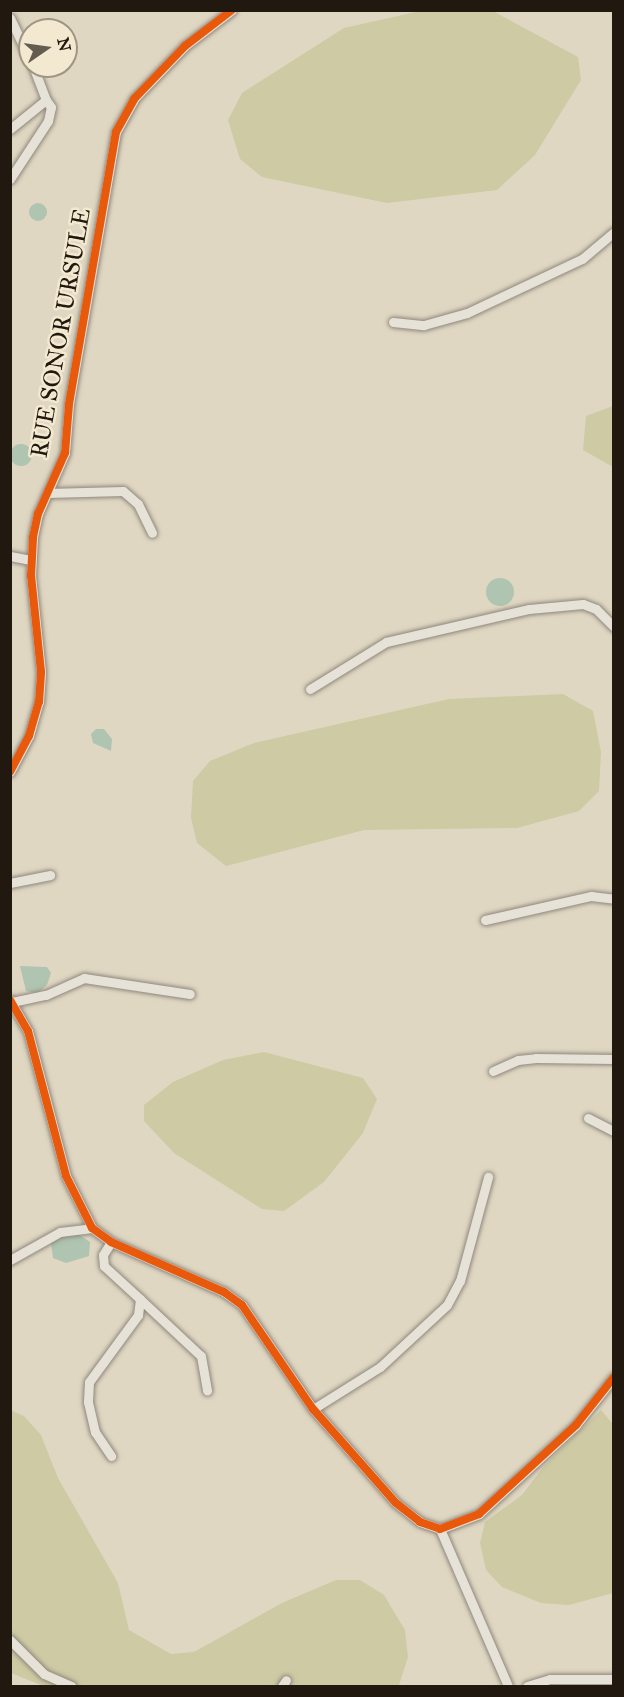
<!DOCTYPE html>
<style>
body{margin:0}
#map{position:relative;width:624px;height:1697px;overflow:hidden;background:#e0d7c3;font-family:"IM FELL Great Primer",serif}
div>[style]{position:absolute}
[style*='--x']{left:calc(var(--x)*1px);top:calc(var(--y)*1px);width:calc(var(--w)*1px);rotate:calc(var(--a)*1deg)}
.green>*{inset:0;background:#cdcaa4}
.water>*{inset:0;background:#afc4b1}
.round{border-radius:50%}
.roads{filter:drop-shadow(0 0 2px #8f887c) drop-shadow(0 0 2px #8f887c)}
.minor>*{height:9px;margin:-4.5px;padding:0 4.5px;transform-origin:4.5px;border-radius:4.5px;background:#e7e2d7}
.cycleway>*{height:8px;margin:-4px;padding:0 4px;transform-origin:4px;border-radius:4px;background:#e8590c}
span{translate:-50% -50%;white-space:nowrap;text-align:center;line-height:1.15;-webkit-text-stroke:5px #f3e8d0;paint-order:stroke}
.street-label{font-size:24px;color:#211910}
.frame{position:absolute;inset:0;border:12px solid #211910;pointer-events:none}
.north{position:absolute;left:18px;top:18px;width:60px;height:60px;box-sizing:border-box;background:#f3e8d0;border:2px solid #9f9583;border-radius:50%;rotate:77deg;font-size:16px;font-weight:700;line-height:24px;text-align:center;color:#211910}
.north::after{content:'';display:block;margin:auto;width:21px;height:27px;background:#645c4f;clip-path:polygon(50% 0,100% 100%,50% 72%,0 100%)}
</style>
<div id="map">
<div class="green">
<div style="clip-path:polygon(491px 10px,578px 57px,581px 80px,535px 155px,497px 190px,387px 203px,262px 177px,240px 159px,228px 120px,242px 93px,344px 28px,416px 12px)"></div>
<div style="clip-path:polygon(613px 406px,613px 467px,583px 450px,586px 416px)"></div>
<div style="clip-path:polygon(563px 694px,593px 711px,601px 752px,599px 791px,579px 811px,517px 828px,364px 830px,226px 866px,197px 843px,191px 818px,193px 781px,210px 761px,254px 743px,449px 699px)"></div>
<div style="clip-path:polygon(264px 1052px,363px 1078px,377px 1099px,363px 1133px,324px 1182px,284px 1211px,262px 1209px,174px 1153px,144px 1121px,144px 1105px,173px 1082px,223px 1060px)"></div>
<div style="clip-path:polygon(10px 1410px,24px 1416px,41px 1435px,58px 1478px,118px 1583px,129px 1630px,171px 1654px,194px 1652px,282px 1603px,336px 1580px,360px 1580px,384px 1595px,405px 1630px,408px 1657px,399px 1685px,43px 1686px,11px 1673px)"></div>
<div style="clip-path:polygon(601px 1410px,613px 1424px,613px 1593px,569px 1605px,541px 1603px,502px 1587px,486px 1570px,480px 1543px,485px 1522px,522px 1495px,544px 1466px)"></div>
</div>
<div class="water">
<div class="round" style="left:29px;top:203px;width:18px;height:18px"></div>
<div class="round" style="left:10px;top:444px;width:22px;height:22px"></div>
<div class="round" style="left:486px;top:578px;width:28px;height:28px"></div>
<div style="clip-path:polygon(96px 729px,104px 729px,112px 739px,111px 751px,93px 743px,91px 734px)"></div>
<div style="clip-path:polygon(20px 966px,47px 967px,51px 973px,47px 985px,37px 993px,26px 991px)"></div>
<div style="clip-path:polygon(78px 1234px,90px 1242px,89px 1256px,66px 1263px,53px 1258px,51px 1243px,60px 1237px)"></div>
</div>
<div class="roads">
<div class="minor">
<div style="--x:10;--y:18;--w:47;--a:64.5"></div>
<div style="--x:10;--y:129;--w:46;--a:-38.9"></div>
<div style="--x:46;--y:100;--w:36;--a:-111"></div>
<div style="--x:10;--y:179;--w:69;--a:-56.8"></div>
<div style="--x:48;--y:121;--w:14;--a:-78"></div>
<div style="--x:51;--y:107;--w:9;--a:-126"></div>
<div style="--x:393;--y:322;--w:31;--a:6"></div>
<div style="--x:424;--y:325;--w:45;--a:-15.6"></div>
<div style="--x:467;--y:313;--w:127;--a:-25.2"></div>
<div style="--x:582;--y:259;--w:42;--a:-40.2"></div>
<div style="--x:47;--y:493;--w:76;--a:-1.5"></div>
<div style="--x:123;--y:491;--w:20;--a:41"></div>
<div style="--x:138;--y:504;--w:32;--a:64"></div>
<div style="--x:10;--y:556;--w:21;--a:11"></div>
<div style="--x:310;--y:689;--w:89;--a:-31.7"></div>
<div style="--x:386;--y:642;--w:147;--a:-13"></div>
<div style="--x:529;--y:609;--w:54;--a:-5.3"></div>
<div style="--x:583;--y:604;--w:14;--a:21"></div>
<div style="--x:596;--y:609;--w:25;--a:45"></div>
<div style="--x:10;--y:772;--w:41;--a:-62.2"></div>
<div style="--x:29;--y:736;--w:35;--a:-74"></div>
<div style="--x:39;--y:702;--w:30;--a:-86"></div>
<div style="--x:41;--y:672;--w:97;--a:-95.9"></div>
<div style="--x:31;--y:576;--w:39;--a:-87"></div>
<div style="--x:33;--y:537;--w:24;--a:-78"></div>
<div style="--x:38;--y:514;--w:67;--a:-66.1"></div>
<div style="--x:65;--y:453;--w:49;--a:-85.3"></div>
<div style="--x:69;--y:404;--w:276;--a:-80.2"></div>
<div style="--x:116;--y:132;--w:38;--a:-61"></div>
<div style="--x:134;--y:99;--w:74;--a:-46.1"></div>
<div style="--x:185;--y:46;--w:59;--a:-37.5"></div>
<div style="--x:10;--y:883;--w:41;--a:-11.3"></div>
<div style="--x:485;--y:920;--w:109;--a:-12.8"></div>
<div style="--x:591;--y:896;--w:23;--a:7"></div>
<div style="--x:10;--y:1000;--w:36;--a:60"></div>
<div style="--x:28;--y:1031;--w:150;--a:75.3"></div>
<div style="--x:66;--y:1176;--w:58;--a:63.4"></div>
<div style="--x:92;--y:1228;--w:24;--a:36"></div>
<div style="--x:111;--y:1242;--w:124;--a:23.9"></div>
<div style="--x:224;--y:1292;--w:22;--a:36"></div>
<div style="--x:242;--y:1305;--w:126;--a:55.7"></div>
<div style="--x:313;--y:1409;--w:125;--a:48.6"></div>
<div style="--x:396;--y:1503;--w:31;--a:38"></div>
<div style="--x:420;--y:1522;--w:21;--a:19"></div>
<div style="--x:440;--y:1529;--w:42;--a:-21"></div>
<div style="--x:479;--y:1514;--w:132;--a:-42.5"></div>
<div style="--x:576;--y:1425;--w:61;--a:-51.6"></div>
<div style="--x:12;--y:1002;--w:35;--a:-12"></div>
<div style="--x:46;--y:995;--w:42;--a:-24.1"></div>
<div style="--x:84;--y:978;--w:107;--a:8.6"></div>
<div style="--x:493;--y:1071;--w:27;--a:-24"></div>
<div style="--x:518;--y:1060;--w:18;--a:-6"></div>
<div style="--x:536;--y:1058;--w:78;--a:0.7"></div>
<div style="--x:588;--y:1118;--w:29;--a:27"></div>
<div style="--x:111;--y:1242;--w:15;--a:122"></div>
<div style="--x:103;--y:1255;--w:11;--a:85"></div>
<div style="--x:104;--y:1266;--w:49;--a:42.5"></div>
<div style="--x:140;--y:1299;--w:16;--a:97"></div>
<div style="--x:138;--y:1315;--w:83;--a:126.2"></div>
<div style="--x:89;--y:1382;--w:20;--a:93"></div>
<div style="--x:88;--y:1402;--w:31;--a:77"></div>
<div style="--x:95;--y:1432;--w:29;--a:56"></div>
<div style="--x:10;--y:1260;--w:57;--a:-29.2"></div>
<div style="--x:60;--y:1232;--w:32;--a:-7"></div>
<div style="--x:140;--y:1299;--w:83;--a:43.1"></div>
<div style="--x:201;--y:1356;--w:35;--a:80"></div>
<div style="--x:313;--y:1409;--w:79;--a:-32.1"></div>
<div style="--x:380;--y:1367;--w:91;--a:-42.8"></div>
<div style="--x:447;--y:1305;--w:27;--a:-62"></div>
<div style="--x:460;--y:1281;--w:108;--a:-74.9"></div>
<div style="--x:440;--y:1529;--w:171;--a:66.6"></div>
<div style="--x:10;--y:1640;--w:48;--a:45"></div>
<div style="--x:44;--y:1674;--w:30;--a:24"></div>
<div style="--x:282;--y:1686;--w:7;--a:-56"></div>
<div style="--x:527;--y:1686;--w:24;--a:-17"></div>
<div style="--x:550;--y:1679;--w:64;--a:0"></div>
</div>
</div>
<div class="cycleway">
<div style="--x:10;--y:772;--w:41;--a:-62.2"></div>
<div style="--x:29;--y:736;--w:35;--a:-74"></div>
<div style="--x:39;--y:702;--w:30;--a:-86"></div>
<div style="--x:41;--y:672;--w:97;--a:-95.9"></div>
<div style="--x:31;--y:576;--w:39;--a:-87"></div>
<div style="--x:33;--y:537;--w:24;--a:-78"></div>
<div style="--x:38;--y:514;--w:67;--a:-66.1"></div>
<div style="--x:65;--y:453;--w:49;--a:-85.3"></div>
<div style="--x:69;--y:404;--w:276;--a:-80.2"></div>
<div style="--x:116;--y:132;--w:38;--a:-61"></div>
<div style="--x:134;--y:99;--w:74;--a:-46.1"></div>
<div style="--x:185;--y:46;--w:59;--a:-37.5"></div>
<div style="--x:10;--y:1000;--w:36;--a:60"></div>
<div style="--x:28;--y:1031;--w:150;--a:75.3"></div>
<div style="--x:66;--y:1176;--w:58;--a:63.4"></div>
<div style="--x:92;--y:1228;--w:24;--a:36"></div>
<div style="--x:111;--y:1242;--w:124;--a:23.9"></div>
<div style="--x:224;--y:1292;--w:22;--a:36"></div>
<div style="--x:242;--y:1305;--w:126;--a:55.7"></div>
<div style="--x:313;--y:1409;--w:125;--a:48.6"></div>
<div style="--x:396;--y:1503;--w:31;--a:38"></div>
<div style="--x:420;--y:1522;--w:21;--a:19"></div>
<div style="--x:440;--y:1529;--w:42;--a:-21"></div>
<div style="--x:479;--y:1514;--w:132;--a:-42.5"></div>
<div style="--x:576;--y:1425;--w:61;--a:-51.6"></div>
</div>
<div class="street-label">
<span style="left:61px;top:333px;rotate:-80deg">RUE SONOR URSULE</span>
</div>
<div class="frame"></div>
<div class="north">N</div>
</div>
